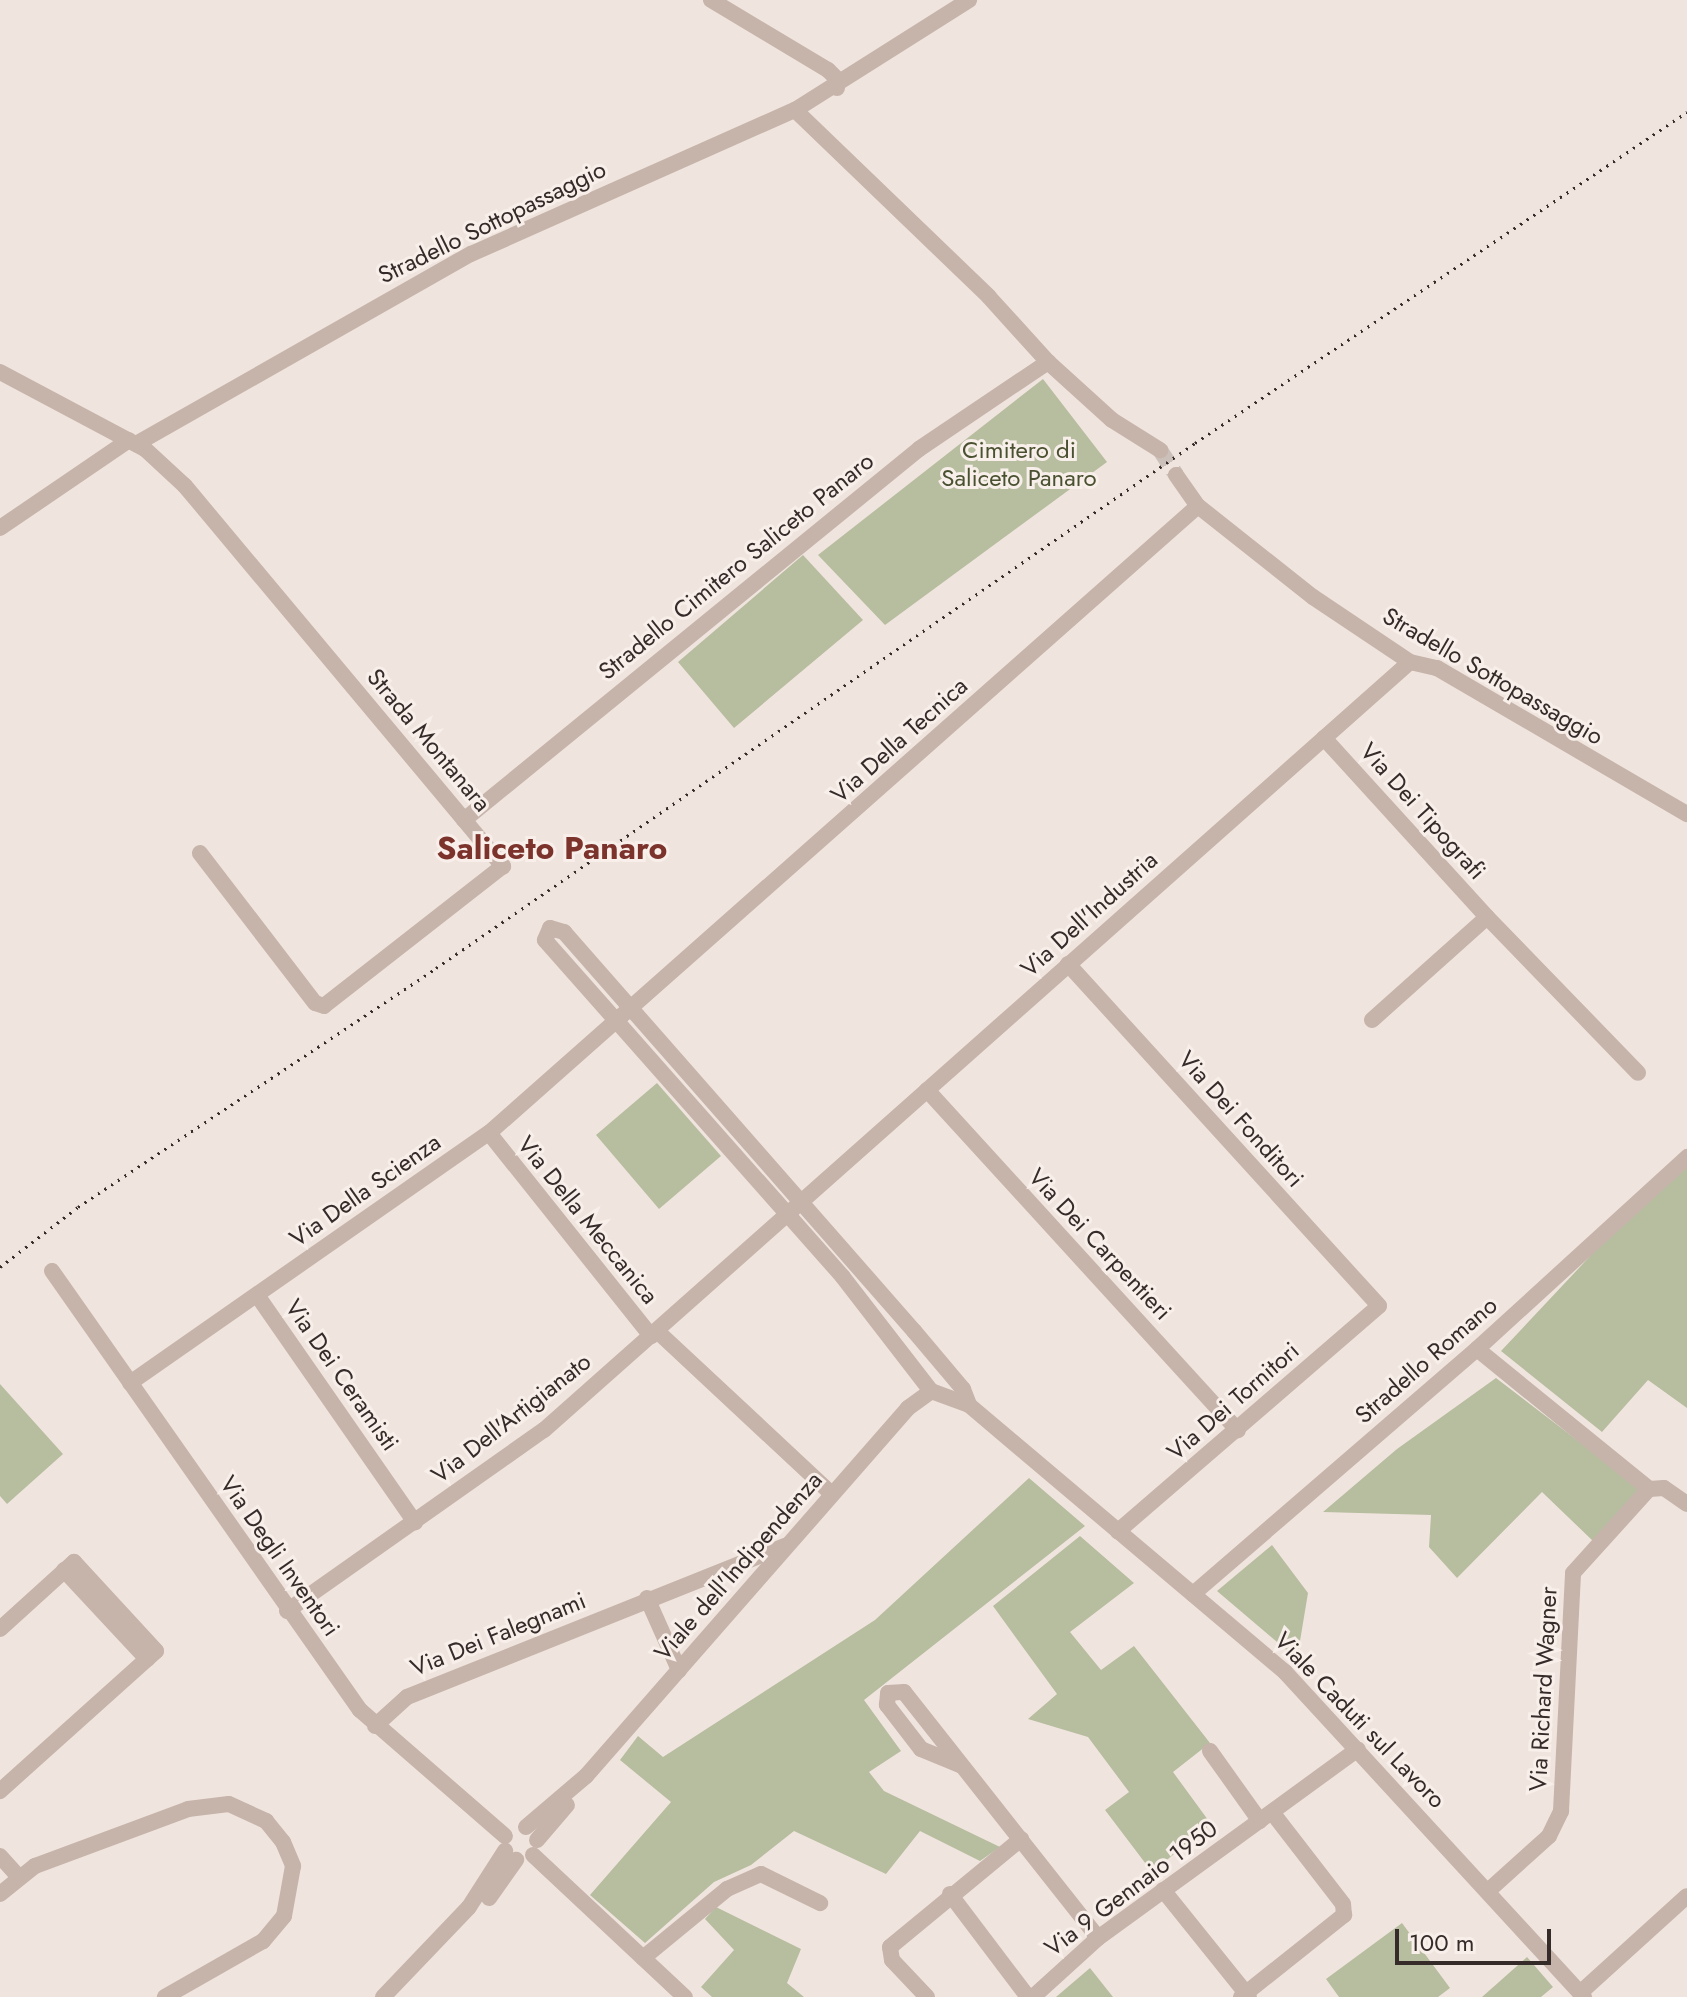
<!DOCTYPE html>
<style>
body{margin:0}
#map{position:relative;width:1687px;height:1997px;overflow:hidden;background:#f0e5de;font-family:Jost,sans-serif}
div>[style]{position:absolute}
[style*='--x']{left:calc(var(--x)*1px);top:calc(var(--y)*1px);width:calc(var(--w)*1px);rotate:calc(var(--a)*1deg)}
.green>*{inset:0;background:#b7bd9f}
.minor-tunnel>*{height:16px;margin-top:-8px;transform-origin:0;background:repeating-linear-gradient(90deg,#cbc0ba 0 16px,transparent 0 24px)}
.minor>*{height:16px;margin:-8px;padding:0 8px;transform-origin:8px;border-radius:8px;background:#c6b4ab}
.rail>*{height:3px;margin-top:-1.5px;transform-origin:0;background:repeating-linear-gradient(90deg,#352b29 0 2px,transparent 0 8px)}
span{translate:-50% -50%;white-space:nowrap;text-align:center;line-height:1.15;-webkit-text-stroke:6px #f8efea;paint-order:stroke}
.street-label{font-size:24px;color:#352b29}
.park-label{font-size:24px;color:#495130}
.district-label{font-size:32px;color:#7b332c;font-weight:700}
.scale{position:absolute;left:1395px;top:1929px;width:156px;height:36px;box-sizing:border-box;border:4px solid #352b29;border-top:0;padding-left:10px;font-size:24px;line-height:28px;white-space:nowrap;color:#352b29;-webkit-text-stroke:6px #f8efea;paint-order:stroke}
</style>
<div id="map">
<div class="green">
<div style="clip-path:polygon(1043px 379px,1107px 462px,885px 625px,818px 555px)"></div>
<div style="clip-path:polygon(803px 555px,863px 620px,734px 728px,678px 662px)"></div>
<div style="clip-path:polygon(657px 1083px,721px 1156px,659px 1209px,596px 1135px)"></div>
<div style="clip-path:polygon(1687px 1165px,1687px 1408px,1648px 1380px,1602px 1432px,1501px 1351px,1594px 1252px)"></div>
<div style="clip-path:polygon(1496px 1378px,1641px 1489px,1593px 1541px,1542px 1492px,1457px 1578px,1429px 1547px,1431px 1515px,1323px 1512px,1397px 1449px)"></div>
<div style="clip-path:polygon(0 1384px,63px 1454px,7px 1504px,0 1496px)"></div>
<div style="clip-path:polygon(1029px 1478px,1085px 1526px,864px 1700px,901px 1751px,869px 1772px,884px 1791px,1000px 1847px,980px 1861px,920px 1831px,886px 1874px,794px 1831px,751px 1865px,714px 1882px,645px 1943px,590px 1895px,671px 1802px,620px 1760px,638px 1736px,663px 1757px,875px 1620px)"></div>
<div style="clip-path:polygon(1080px 1536px,1134px 1583px,1070px 1632px,1101px 1670px,1134px 1646px,1210px 1743px,1173px 1772px,1211px 1824px,1152px 1872px,1105px 1810px,1129px 1792px,1088px 1737px,1028px 1719px,1057px 1694px,993px 1606px)"></div>
<div style="clip-path:polygon(1272px 1545px,1308px 1593px,1297px 1659px,1217px 1591px)"></div>
<div style="clip-path:polygon(716px 1907px,801px 1949px,787px 1983px,804px 1997px,712px 1997px,701px 1987px,734px 1950px,705px 1919px)"></div>
<div style="clip-path:polygon(1402px 1923px,1450px 1988px,1438px 1997px,1339px 1997px,1326px 1979px)"></div>
<div style="clip-path:polygon(1527px 1957px,1553px 1987px,1541px 1997px,1482px 1997px)"></div>
<div style="clip-path:polygon(1090px 1968px,1113px 1997px,1056px 1997px)"></div>
</div>
<div class="minor-tunnel">
<div style="--x:1160;--y:450;--w:30;--a:57"></div>
</div>
<div class="minor">
<div style="--x:711;--y:0;--w:136;--a:30.9"></div>
<div style="--x:828;--y:70;--w:13;--a:45"></div>
<div style="--x:837;--y:79;--w:9;--a:90"></div>
<div style="--x:795;--y:110;--w:206;--a:-32.3"></div>
<div style="--x:0;--y:372;--w:164;--a:28"></div>
<div style="--x:145;--y:449;--w:54;--a:42.8"></div>
<div style="--x:185;--y:486;--w:496;--a:50.1"></div>
<div style="--x:503;--y:866;--w:227;--a:142"></div>
<div style="--x:324;--y:1006;--w:9;--a:-162"></div>
<div style="--x:315;--y:1003;--w:189;--a:-127.5"></div>
<div style="--x:136;--y:444;--w:385;--a:-29.6"></div>
<div style="--x:471;--y:254;--w:355;--a:-24"></div>
<div style="--x:795;--y:110;--w:269;--a:43.9"></div>
<div style="--x:989;--y:297;--w:88;--a:47.8"></div>
<div style="--x:1048;--y:362;--w:86;--a:42.2"></div>
<div style="--x:1112;--y:420;--w:57;--a:32"></div>
<div style="--x:1176;--y:475;--w:38;--a:55"></div>
<div style="--x:1198;--y:506;--w:147;--a:38.4"></div>
<div style="--x:1313;--y:597;--w:117;--a:33.8"></div>
<div style="--x:1410;--y:662;--w:28;--a:13"></div>
<div style="--x:1437;--y:668;--w:290;--a:30.3"></div>
<div style="--x:0;--y:528;--w:156;--a:-34.3"></div>
<div style="--x:1324;--y:738;--w:242;--a:47.7"></div>
<div style="--x:1487;--y:917;--w:217;--a:45.9"></div>
<div style="--x:464;--y:820;--w:587;--a:-39.19"></div>
<div style="--x:919;--y:449;--w:156;--a:-34"></div>
<div style="--x:1068;--y:964;--w:462;--a:47.7"></div>
<div style="--x:1379;--y:1306;--w:345;--a:139.2"></div>
<div style="--x:1372;--y:1020;--w:154;--a:-41.8"></div>
<div style="--x:927;--y:1090;--w:461;--a:47.6"></div>
<div style="--x:489;--y:1133;--w:260;--a:51.4"></div>
<div style="--x:52;--y:1271;--w:536;--a:54.95"></div>
<div style="--x:360;--y:1710;--w:192;--a:41"></div>
<div style="--x:257;--y:1295;--w:277;--a:55.2"></div>
<div style="--x:657;--y:1331;--w:239;--a:43"></div>
<div style="--x:1477;--y:1349;--w:222;--a:39.1"></div>
<div style="--x:1649;--y:1489;--w:15;--a:-4"></div>
<div style="--x:1664;--y:1488;--w:28;--a:35"></div>
<div style="--x:130;--y:1383;--w:437;--a:-34.9"></div>
<div style="--x:489;--y:1133;--w:946;--a:-41.49"></div>
<div style="--x:931;--y:1391;--w:144;--a:-127.7"></div>
<div style="--x:843;--y:1277;--w:450;--a:-131.5"></div>
<div style="--x:545;--y:940;--w:13;--a:-67"></div>
<div style="--x:550;--y:928;--w:15;--a:16"></div>
<div style="--x:564;--y:932;--w:531;--a:48.74"></div>
<div style="--x:914;--y:1331;--w:76;--a:49.8"></div>
<div style="--x:963;--y:1389;--w:17;--a:69"></div>
<div style="--x:931;--y:1391;--w:40;--a:20.2"></div>
<div style="--x:969;--y:1405;--w:414;--a:40.2"></div>
<div style="--x:1285;--y:1672;--w:442;--a:47.4"></div>
<div style="--x:64;--y:1570;--w:122;--a:47"></div>
<div style="--x:1193;--y:1594;--w:375;--a:-40.8"></div>
<div style="--x:1477;--y:1349;--w:285;--a:-42.4"></div>
<div style="--x:647;--y:1598;--w:79;--a:66"></div>
<div style="--x:287;--y:1611;--w:314;--a:-35.2"></div>
<div style="--x:544;--y:1430;--w:1157;--a:-41.57"></div>
<div style="--x:0;--y:1629;--w:100;--a:-42.2"></div>
<div style="--x:74;--y:1562;--w:121;--a:47.3"></div>
<div style="--x:156;--y:1651;--w:210;--a:138.1"></div>
<div style="--x:375;--y:1726;--w:43;--a:-42.2"></div>
<div style="--x:407;--y:1697;--w:407;--a:-21.8"></div>
<div style="--x:1210;--y:1751;--w:86;--a:54.5"></div>
<div style="--x:960;--y:1765;--w:42;--a:-157.7"></div>
<div style="--x:921;--y:1749;--w:56;--a:-127.7"></div>
<div style="--x:887;--y:1705;--w:12;--a:-85"></div>
<div style="--x:888;--y:1693;--w:16;--a:-4"></div>
<div style="--x:904;--y:1692;--w:313;--a:51.7"></div>
<div style="--x:526;--y:1827;--w:79;--a:-40.4"></div>
<div style="--x:586;--y:1776;--w:489;--a:-48.8"></div>
<div style="--x:908;--y:1408;--w:29;--a:-36"></div>
<div style="--x:537;--y:1840;--w:46;--a:-49.4"></div>
<div style="--x:533;--y:1855;--w:208;--a:43.1"></div>
<div style="--x:0;--y:1856;--w:27;--a:48"></div>
<div style="--x:1163;--y:1890;--w:137;--a:51.2"></div>
<div style="--x:1488;--y:1891;--w:82;--a:-42"></div>
<div style="--x:1549;--y:1836;--w:28;--a:-64"></div>
<div style="--x:1561;--y:1811;--w:238;--a:-87.1"></div>
<div style="--x:1573;--y:1573;--w:113;--a:-47.9"></div>
<div style="--x:0;--y:1894;--w:45;--a:-38.7"></div>
<div style="--x:35;--y:1866;--w:163;--a:-20.4"></div>
<div style="--x:188;--y:1809;--w:41;--a:-7"></div>
<div style="--x:229;--y:1804;--w:41;--a:24.7"></div>
<div style="--x:266;--y:1821;--w:27;--a:51"></div>
<div style="--x:283;--y:1842;--w:26;--a:67"></div>
<div style="--x:293;--y:1866;--w:51;--a:100.2"></div>
<div style="--x:284;--y:1916;--w:33;--a:130"></div>
<div style="--x:263;--y:1941;--w:113;--a:150.3"></div>
<div style="--x:950;--y:1894;--w:129;--a:52.9"></div>
<div style="--x:489;--y:1898;--w:47;--a:-54.6"></div>
<div style="--x:643;--y:1958;--w:109;--a:-39.4"></div>
<div style="--x:727;--y:1889;--w:37;--a:-24"></div>
<div style="--x:761;--y:1874;--w:66;--a:26.2"></div>
<div style="--x:1580;--y:1993;--w:144;--a:-42.2"></div>
<div style="--x:383;--y:1997;--w:124;--a:-46.3"></div>
<div style="--x:469;--y:1907;--w:67;--a:-57.3"></div>
<div style="--x:927;--y:1997;--w:51;--a:-133.4"></div>
<div style="--x:892;--y:1960;--w:13;--a:-99"></div>
<div style="--x:890;--y:1947;--w:170;--a:-39.5"></div>
<div style="--x:1033;--y:1997;--w:88;--a:-42.2"></div>
<div style="--x:1098;--y:1938;--w:321;--a:-36"></div>
<div style="--x:1241;--y:1997;--w:132;--a:-38.5"></div>
<div style="--x:1344;--y:1915;--w:11;--a:-95"></div>
<div style="--x:1343;--y:1904;--w:116;--a:-127.7"></div>
</div>
<div class="rail">
<div style="--x:0;--y:1267;--w:98;--a:-37.6"></div>
<div style="--x:78;--y:1207;--w:430;--a:-33.7"></div>
<div style="--x:436;--y:968;--w:923;--a:-34.67"></div>
<div style="--x:1195;--y:443;--w:593;--a:-33.93"></div>
</div>
<div class="street-label">
<span style="left:492px;top:222px;rotate:-26deg">Stradello Sottopassaggio</span>
<span style="left:736px;top:566px;rotate:-39deg">Stradello Cimitero Saliceto Panaro</span>
<span style="left:1493px;top:676px;rotate:30deg">Stradello Sottopassaggio</span>
<span style="left:429px;top:740px;rotate:50deg">Strada Montanara</span>
<span style="left:899px;top:740px;rotate:-42deg">Via Della Tecnica</span>
<span style="left:1423px;top:811px;rotate:48deg">Via Dei Tipografi</span>
<span style="left:1089px;top:914px;rotate:-42deg">Via Dell'Industria</span>
<span style="left:1241px;top:1119px;rotate:48deg">Via Dei Fonditori</span>
<span style="left:365px;top:1190px;rotate:-35deg">Via Della Scienza</span>
<span style="left:588px;top:1220px;rotate:51deg">Via Della Meccanica</span>
<span style="left:1100px;top:1244px;rotate:47deg">Via Dei Carpentieri</span>
<span style="left:1426px;top:1360px;rotate:-41deg">Stradello Romano</span>
<span style="left:342px;top:1375px;rotate:55deg">Via Dei Ceramisti</span>
<span style="left:1233px;top:1401px;rotate:-41deg">Via Dei Tornitori</span>
<span style="left:511px;top:1418px;rotate:-38deg">Via Dell'Artigianato</span>
<span style="left:280px;top:1556px;rotate:55deg">Via Degli Inventori</span>
<span style="left:738px;top:1566px;rotate:-49deg">Viale dell'Indipendenza</span>
<span style="left:498px;top:1634px;rotate:-22deg">Via Dei Falegnami</span>
<span style="left:1543px;top:1689px;rotate:-87deg">Via Richard Wagner</span>
<span style="left:1360px;top:1720px;rotate:46deg">Viale Caduti sul Lavoro</span>
<span style="left:1131px;top:1888px;rotate:-37deg">Via 9 Gennaio 1950</span>
</div>
<div class="park-label">
<span style="left:1019px;top:464px">Cimitero di<br>Saliceto Panaro</span>
</div>
<div class="district-label">
<span style="left:552px;top:848px">Saliceto Panaro</span>
</div>
<div class="scale">100 m</div>
</div>
